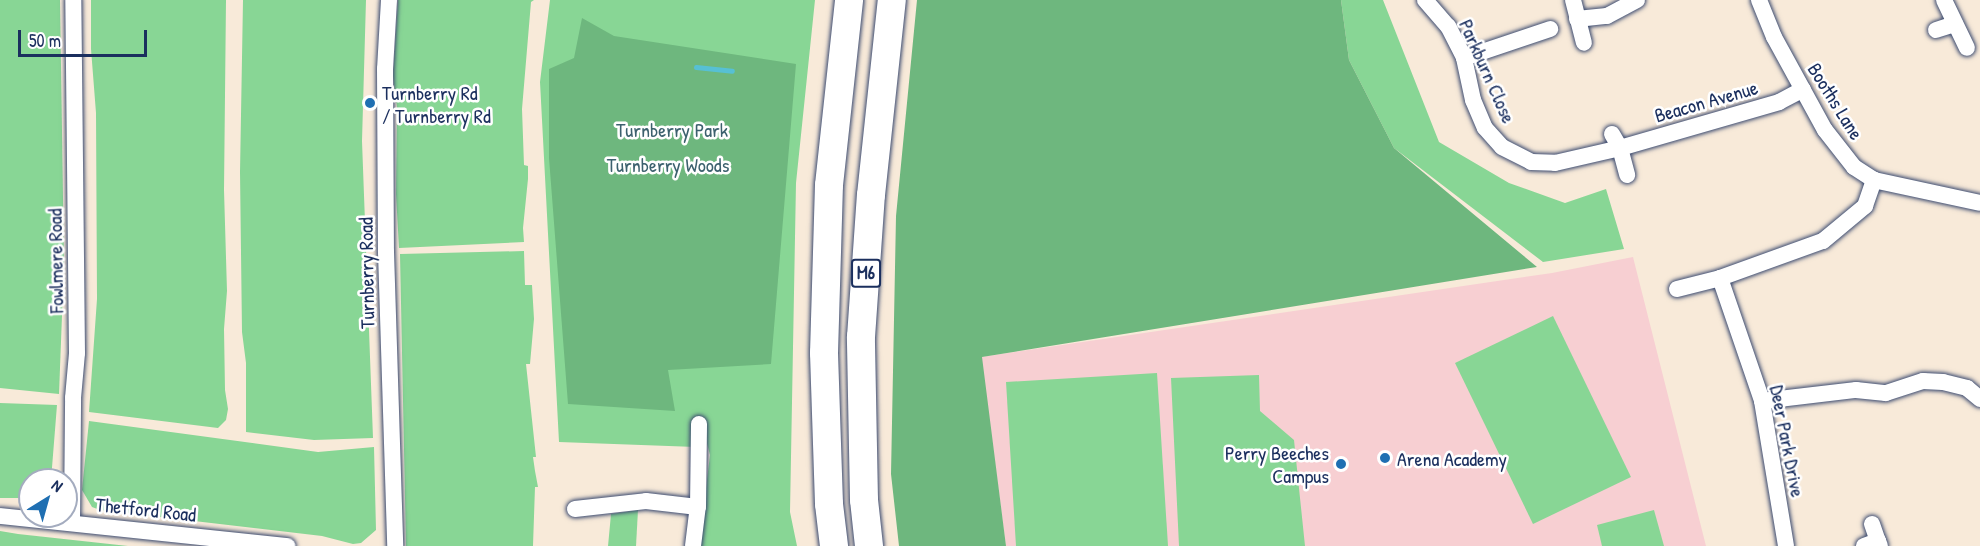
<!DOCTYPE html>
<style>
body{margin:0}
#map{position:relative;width:1980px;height:546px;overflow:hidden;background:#f8ead9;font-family:"Patrick Hand",sans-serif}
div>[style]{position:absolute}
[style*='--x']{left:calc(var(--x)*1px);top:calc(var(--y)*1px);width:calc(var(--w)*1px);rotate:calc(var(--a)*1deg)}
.built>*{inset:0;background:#f7cfd2}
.green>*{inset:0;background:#88d695}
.forest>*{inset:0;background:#6eb77e}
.stream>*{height:5px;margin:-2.5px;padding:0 2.5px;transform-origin:2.5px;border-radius:2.5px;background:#57c0d4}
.roads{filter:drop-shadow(0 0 2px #3c4b70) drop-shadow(0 0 2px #3c4b70)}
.minor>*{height:16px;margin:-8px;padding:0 8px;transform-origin:8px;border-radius:8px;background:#fff}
.motorway>*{height:28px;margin:-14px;padding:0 14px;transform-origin:14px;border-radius:14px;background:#fff}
.dots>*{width:16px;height:16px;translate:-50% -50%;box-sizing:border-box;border:3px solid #fff;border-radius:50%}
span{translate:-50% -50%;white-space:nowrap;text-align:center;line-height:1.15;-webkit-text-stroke:5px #fff;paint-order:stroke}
.shield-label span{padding:2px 4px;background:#fff;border:2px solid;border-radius:4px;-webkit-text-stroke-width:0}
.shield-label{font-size:18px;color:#1b2f5e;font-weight:700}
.street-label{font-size:20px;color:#1b2f5e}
.poi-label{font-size:20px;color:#1b2f5e}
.left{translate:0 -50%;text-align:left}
.right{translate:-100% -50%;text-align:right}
.park-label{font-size:20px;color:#3c616e}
.north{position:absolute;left:18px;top:468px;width:60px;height:60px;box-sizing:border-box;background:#fff;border:2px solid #a4acbf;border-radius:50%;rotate:37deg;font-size:16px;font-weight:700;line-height:24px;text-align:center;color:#1b2f5e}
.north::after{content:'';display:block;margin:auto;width:21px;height:27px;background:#1f6fb2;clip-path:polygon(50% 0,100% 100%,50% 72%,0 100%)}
.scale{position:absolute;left:18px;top:30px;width:129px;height:27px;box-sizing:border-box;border:3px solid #1b2f5e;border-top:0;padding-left:8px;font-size:18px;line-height:21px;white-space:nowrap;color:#1b2f5e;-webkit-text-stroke:4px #fff;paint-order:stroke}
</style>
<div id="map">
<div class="built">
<div style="clip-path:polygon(1633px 257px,1706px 546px,1006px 546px,981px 357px,1552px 273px)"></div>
</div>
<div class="green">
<div style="clip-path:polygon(0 0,60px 0,64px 263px,59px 394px,0 388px)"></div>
<div style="clip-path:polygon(91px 0,226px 0,224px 190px,227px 291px,224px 329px,225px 390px,228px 409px,226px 420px,218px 428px,89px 412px,97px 299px,96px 113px,91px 49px)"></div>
<div style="clip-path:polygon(243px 0,366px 0,362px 141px,373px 438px,314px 440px,246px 432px,246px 363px,242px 332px,240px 172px)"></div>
<div style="clip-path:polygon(398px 0,534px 0,531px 2px,522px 109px,524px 165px,528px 166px,528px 179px,523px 228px,524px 242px,399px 248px,396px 194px,397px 107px,393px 76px)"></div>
<div style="clip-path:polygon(550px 0,815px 0,796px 183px,790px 512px,797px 546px,699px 546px,710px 455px,702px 424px,696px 447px,559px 442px,540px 82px)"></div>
<div style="clip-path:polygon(1341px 0,1383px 0,1439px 142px,1509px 183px,1565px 203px,1606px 189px,1624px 249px,1543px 262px,1394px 148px,1349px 60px)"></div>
<div style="clip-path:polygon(524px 251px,525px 285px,532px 285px,534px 319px,530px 364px,526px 364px,536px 457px,533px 457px,535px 471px,538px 487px,535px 487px,533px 546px,406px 546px,400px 254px)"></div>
<div style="clip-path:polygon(1553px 316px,1631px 477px,1533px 524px,1455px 363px)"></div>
<div style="clip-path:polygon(1157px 373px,1168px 546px,1016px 546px,1006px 382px)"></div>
<div style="clip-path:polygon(1259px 375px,1260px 411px,1294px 440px,1305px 546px,1179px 546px,1171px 378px)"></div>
<div style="clip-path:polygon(0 403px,57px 405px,51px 480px,30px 480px,30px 498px,0 498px)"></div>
<div style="clip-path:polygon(89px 421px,318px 452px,374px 447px,376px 530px,361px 543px,353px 544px,322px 536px,100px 510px,92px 507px,82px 490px)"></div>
<div style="clip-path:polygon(638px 510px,636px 546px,608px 546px,611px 514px)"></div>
<div style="clip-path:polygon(1654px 510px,1664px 546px,1602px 546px,1597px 525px)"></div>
<div style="clip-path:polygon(0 531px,18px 534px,128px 546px,0 546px)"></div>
</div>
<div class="forest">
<div style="clip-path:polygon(917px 0,1341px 0,1349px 60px,1394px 148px,1537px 267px,982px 357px,1006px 546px,899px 546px,891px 474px,896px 216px)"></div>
<div style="clip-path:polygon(582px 18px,614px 36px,796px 64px,771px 364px,668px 370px,675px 411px,568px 404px,549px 158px,549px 69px,574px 58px)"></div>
</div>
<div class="stream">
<div style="--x:696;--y:67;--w:36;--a:6"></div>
</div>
<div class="roads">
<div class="minor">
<div style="--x:389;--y:0;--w:69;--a:93.3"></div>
<div style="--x:385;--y:69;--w:183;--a:89.7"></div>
<div style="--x:386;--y:252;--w:294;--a:88.2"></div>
<div style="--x:1425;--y:0;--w:35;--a:49"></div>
<div style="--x:1448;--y:26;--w:36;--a:63"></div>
<div style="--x:1464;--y:58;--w:43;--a:77.9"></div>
<div style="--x:1473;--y:100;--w:30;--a:67"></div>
<div style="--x:1485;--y:128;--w:25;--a:48"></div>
<div style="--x:1502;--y:147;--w:33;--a:27"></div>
<div style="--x:1531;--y:162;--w:24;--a:2"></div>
<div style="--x:1555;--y:163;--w:67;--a:-13"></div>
<div style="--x:1620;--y:148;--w:166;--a:-16.1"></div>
<div style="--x:1779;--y:102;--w:27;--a:-28"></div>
<div style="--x:1573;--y:0;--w:44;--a:75.7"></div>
<div style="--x:1759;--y:0;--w:40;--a:68"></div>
<div style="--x:1774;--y:37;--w:106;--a:61.3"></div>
<div style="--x:1825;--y:130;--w:47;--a:51.9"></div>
<div style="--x:1854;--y:167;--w:24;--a:33"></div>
<div style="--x:1874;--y:180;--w:108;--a:12.2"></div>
<div style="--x:1944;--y:0;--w:53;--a:64.4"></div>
<div style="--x:1577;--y:19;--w:30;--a:-6"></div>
<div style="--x:1607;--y:16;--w:34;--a:-28"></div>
<div style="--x:1936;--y:30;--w:20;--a:-18"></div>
<div style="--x:1464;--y:58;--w:91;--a:-18.6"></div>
<div style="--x:1612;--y:134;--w:16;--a:60"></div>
<div style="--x:1620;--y:148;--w:28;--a:75"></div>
<div style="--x:1720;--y:278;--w:130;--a:71.1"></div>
<div style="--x:1762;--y:401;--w:147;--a:80.6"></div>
<div style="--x:1677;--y:289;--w:44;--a:-14.3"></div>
<div style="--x:1720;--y:278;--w:109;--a:-19.8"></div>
<div style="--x:1823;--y:241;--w:55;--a:-39.8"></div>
<div style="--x:1865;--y:206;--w:28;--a:-71"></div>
<div style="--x:1762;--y:401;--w:95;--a:-6.7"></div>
<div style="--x:1856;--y:390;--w:30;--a:6"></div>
<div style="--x:1886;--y:393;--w:39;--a:-18"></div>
<div style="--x:1923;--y:381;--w:20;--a:3"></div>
<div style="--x:1943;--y:382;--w:25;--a:14"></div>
<div style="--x:1967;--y:388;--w:17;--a:40"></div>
<div style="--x:575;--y:509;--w:71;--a:-6.4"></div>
<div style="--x:646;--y:501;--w:52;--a:6.6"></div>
<div style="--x:0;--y:516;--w:289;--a:6"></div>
<div style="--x:72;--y:522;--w:124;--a:-89.5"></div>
<div style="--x:73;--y:398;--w:45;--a:-84.9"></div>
<div style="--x:77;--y:353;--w:353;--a:-90.6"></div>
<div style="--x:1872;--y:524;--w:18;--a:71"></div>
<div style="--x:693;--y:546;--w:39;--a:-83"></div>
<div style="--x:698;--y:507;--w:83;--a:-89.3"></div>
<div style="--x:1864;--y:546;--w:15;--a:-20"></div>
<div style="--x:1878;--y:541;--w:5;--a:68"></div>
</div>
<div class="motorway">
<div style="--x:834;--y:546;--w:42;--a:-96.8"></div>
<div style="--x:829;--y:504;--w:151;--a:-91.9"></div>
<div style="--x:824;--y:353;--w:168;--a:-88.3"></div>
<div style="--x:829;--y:185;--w:186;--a:-83.8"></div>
<div style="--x:869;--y:546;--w:46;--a:-96.2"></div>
<div style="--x:864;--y:500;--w:163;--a:-91.1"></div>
<div style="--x:861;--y:337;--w:142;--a:-86"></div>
<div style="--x:871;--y:195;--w:196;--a:-83.9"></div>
</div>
</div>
<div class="dots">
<div style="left:370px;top:103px;background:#1f6fb2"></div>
<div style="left:1385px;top:458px;background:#1f6fb2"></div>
<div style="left:1341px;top:464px;background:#1f6fb2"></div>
</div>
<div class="shield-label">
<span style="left:866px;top:273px">M6</span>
</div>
<div class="street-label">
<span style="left:1488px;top:71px;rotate:66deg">Parkburn Close</span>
<span style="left:1706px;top:101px;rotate:-16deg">Beacon Avenue</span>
<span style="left:1836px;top:101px;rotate:58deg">Booths Lane</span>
<span style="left:55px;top:261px;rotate:-91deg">Fowlmere Road</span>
<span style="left:366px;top:273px;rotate:-91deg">Turnberry Road</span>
<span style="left:1788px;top:441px;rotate:79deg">Deer Park Drive</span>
<span style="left:146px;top:509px;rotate:6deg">Thetford Road</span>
</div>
<div class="poi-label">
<span class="left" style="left:382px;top:104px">Turnberry Rd<br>/ Turnberry Rd</span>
<span class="right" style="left:1329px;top:464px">Perry Beeches<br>Campus</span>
<span class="left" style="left:1397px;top:458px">Arena Academy</span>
</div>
<div class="park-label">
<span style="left:672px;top:129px">Turnberry Park</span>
<span style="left:668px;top:164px">Turnberry Woods</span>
</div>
<div class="north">N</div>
<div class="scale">50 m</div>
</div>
